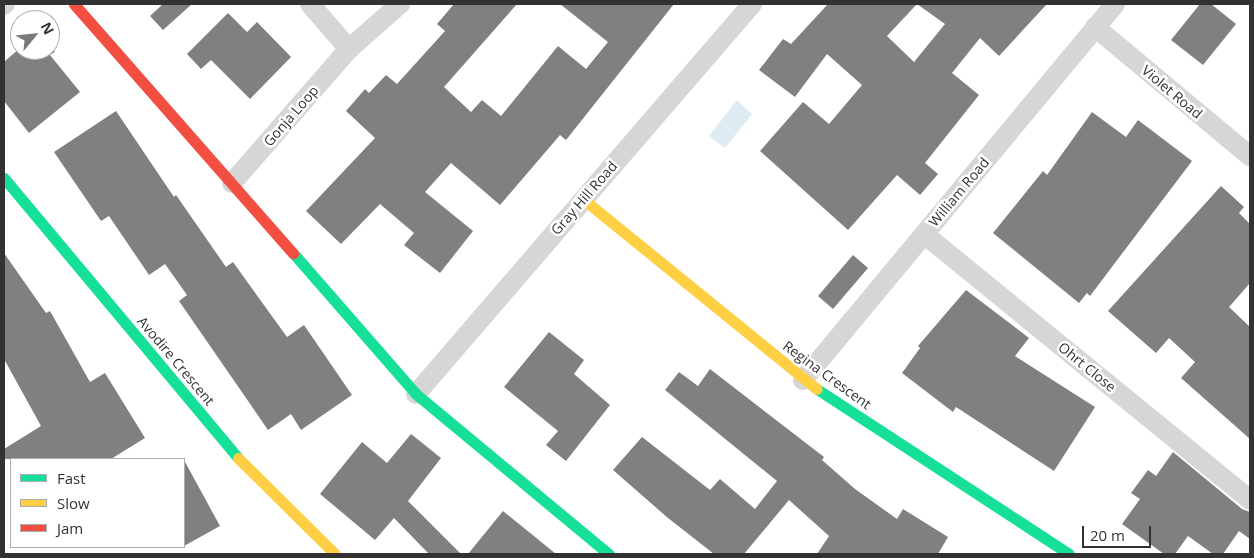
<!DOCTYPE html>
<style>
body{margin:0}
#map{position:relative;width:1254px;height:558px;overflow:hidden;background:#fff;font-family:"Open Sans",sans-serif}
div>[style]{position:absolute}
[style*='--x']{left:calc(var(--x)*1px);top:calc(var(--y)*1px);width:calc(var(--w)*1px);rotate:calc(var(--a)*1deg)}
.water>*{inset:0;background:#ddebf2}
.building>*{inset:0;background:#808080}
.street>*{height:20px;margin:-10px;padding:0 10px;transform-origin:10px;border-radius:10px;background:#d6d6d6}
.fast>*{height:11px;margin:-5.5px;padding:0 5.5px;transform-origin:5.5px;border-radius:5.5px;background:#16e098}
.slow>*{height:11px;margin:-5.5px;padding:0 5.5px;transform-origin:5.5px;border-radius:5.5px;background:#ffcf43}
.jam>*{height:11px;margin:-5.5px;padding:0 5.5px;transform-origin:5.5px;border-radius:5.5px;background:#f24e42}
span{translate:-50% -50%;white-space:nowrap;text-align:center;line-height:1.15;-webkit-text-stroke:5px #fff;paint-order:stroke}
.street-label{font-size:14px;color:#323232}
.frame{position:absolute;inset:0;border:5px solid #323232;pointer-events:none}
.legend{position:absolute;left:10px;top:458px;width:175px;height:90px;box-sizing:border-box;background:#fff;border:1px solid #adadad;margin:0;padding:6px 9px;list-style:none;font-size:15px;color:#323232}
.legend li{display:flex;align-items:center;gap:10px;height:25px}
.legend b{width:25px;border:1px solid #adadad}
.north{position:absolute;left:10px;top:10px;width:50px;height:50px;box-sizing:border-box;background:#fff;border:1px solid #adadad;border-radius:50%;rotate:62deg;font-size:14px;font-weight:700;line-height:20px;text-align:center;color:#323232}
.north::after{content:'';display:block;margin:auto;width:18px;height:22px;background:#7a7a7a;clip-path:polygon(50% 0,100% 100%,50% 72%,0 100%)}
.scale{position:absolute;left:1082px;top:526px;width:69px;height:22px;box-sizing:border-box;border:2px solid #323232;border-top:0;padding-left:6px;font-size:15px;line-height:18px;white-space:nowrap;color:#323232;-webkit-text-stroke:4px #fff;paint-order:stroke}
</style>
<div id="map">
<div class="water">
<div style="clip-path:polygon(737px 100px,752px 114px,725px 148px,709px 136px)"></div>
</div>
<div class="building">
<div style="clip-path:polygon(163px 4px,192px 4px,163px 30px,150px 16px)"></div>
<div style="clip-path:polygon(454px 4px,517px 4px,444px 87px,471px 112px,482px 100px,501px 116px,558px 46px,586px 69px,608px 42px,560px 4px,674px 4px,566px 140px,560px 135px,500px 205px,451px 163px,425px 192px,473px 231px,440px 273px,404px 245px,414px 233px,380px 204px,341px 244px,306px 211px,375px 138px,346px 111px,365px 89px,369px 93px,386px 75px,397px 84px,445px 31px,437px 24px)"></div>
<div style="clip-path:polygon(evenodd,828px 4px,1047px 4px,999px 56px,980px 38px,952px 73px,979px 95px,925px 163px,938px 174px,920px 195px,897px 175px,848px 230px,760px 151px,803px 102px,829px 124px,862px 85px,827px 54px,795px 97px,759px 70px,783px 39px,791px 44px,828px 4px,917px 4px,945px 24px,914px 62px,887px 36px,917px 4px)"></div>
<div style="clip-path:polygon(1200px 4px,1211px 4px,1236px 24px,1203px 65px,1171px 40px)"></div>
<div style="clip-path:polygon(228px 13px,247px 32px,257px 22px,291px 57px,250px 99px,211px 60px,201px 69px,187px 54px)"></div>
<div style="clip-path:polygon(50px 46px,55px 52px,50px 55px,80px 92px,29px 133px,4px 101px,4px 62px,20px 48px,50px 50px)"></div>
<div style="clip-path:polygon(116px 111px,174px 197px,176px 195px,226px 267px,233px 262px,287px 337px,304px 325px,352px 395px,301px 430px,291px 414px,268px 430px,179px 301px,187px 295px,165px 264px,149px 275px,109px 216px,101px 221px,54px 152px)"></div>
<div style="clip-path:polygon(1092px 112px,1126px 137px,1138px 120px,1192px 161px,1090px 296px,1087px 293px,1079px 303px,993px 233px,1043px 171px,1047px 175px)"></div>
<div style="clip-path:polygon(1221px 186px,1244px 207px,1239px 213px,1250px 224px,1250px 283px,1229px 307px,1250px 327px,1250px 439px,1181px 378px,1195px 362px,1169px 338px,1156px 353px,1108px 311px)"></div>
<div style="clip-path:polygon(4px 253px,46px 313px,50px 311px,90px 382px,105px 373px,145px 438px,111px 459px,4px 459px,4px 449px,41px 426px,4px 359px)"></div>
<div style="clip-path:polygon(853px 255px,868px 268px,833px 309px,818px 296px)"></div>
<div style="clip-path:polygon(966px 290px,1029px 338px,1015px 356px,1095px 407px,1054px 471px,956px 407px,953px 412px,902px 373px,920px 348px,918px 346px)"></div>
<div style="clip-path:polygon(549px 332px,584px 360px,574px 374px,610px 405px,566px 461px,546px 445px,558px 431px,504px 387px)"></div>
<div style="clip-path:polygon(710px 369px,824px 457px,822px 460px,855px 489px,897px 519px,903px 509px,948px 537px,938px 554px,817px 554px,829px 536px,789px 500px,744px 554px,714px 554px,668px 518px,613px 470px,642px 437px,710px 490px,720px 479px,755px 509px,777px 481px,665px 390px,679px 372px,698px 386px)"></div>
<div style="clip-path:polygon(411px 434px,441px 458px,408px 501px,461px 554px,429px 554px,394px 518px,375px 540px,320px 494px,362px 442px,387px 463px)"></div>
<div style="clip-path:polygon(1173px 452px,1242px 509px,1250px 512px,1250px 539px,1239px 531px,1223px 554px,1213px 554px,1188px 536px,1175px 554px,1164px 554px,1122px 524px,1140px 499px,1131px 493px,1148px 470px,1156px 476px)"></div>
<div style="clip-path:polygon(184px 460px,220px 526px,184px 546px)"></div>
<div style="clip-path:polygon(503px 511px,556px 554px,468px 554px)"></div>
</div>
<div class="street">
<div style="--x:310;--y:4;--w:60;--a:49.1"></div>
<div style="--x:4;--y:5;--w:1;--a:-45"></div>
<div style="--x:1095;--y:27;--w:202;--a:39.8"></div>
<div style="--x:232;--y:183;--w:178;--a:-48.9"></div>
<div style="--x:349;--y:49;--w:68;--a:-41.4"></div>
<div style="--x:924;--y:234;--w:421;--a:39.2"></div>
<div style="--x:803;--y:380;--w:489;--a:-50.3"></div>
<div style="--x:416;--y:394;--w:515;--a:-49.25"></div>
</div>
<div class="fast">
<div style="--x:4;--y:178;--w:365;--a:50.1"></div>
<div style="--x:293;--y:253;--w:187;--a:48.9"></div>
<div style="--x:416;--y:394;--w:251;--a:39.7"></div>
<div style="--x:817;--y:389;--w:301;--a:33.2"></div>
</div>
<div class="slow">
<div style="--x:583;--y:199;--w:301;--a:39.1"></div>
<div style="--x:238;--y:458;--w:136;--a:44.7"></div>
</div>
<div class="jam">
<div style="--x:74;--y:4;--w:332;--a:48.7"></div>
</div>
<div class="street-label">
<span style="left:1172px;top:92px;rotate:40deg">Violet Road</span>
<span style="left:291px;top:116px;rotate:-49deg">Gonja Loop</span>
<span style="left:959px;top:192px;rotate:-50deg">William Road</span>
<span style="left:584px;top:198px;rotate:-49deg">Gray Hill Road</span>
<span style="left:176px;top:361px;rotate:50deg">Avodire Crescent</span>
<span style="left:1087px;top:367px;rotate:39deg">Ohrt Close</span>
<span style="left:827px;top:375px;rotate:36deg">Regina Crescent</span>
</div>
<div class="frame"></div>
<ul class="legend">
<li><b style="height:6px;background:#16e098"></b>Fast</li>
<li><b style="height:6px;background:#ffcf43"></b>Slow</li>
<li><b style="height:6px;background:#f24e42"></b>Jam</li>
</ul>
<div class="north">N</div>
<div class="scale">20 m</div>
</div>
